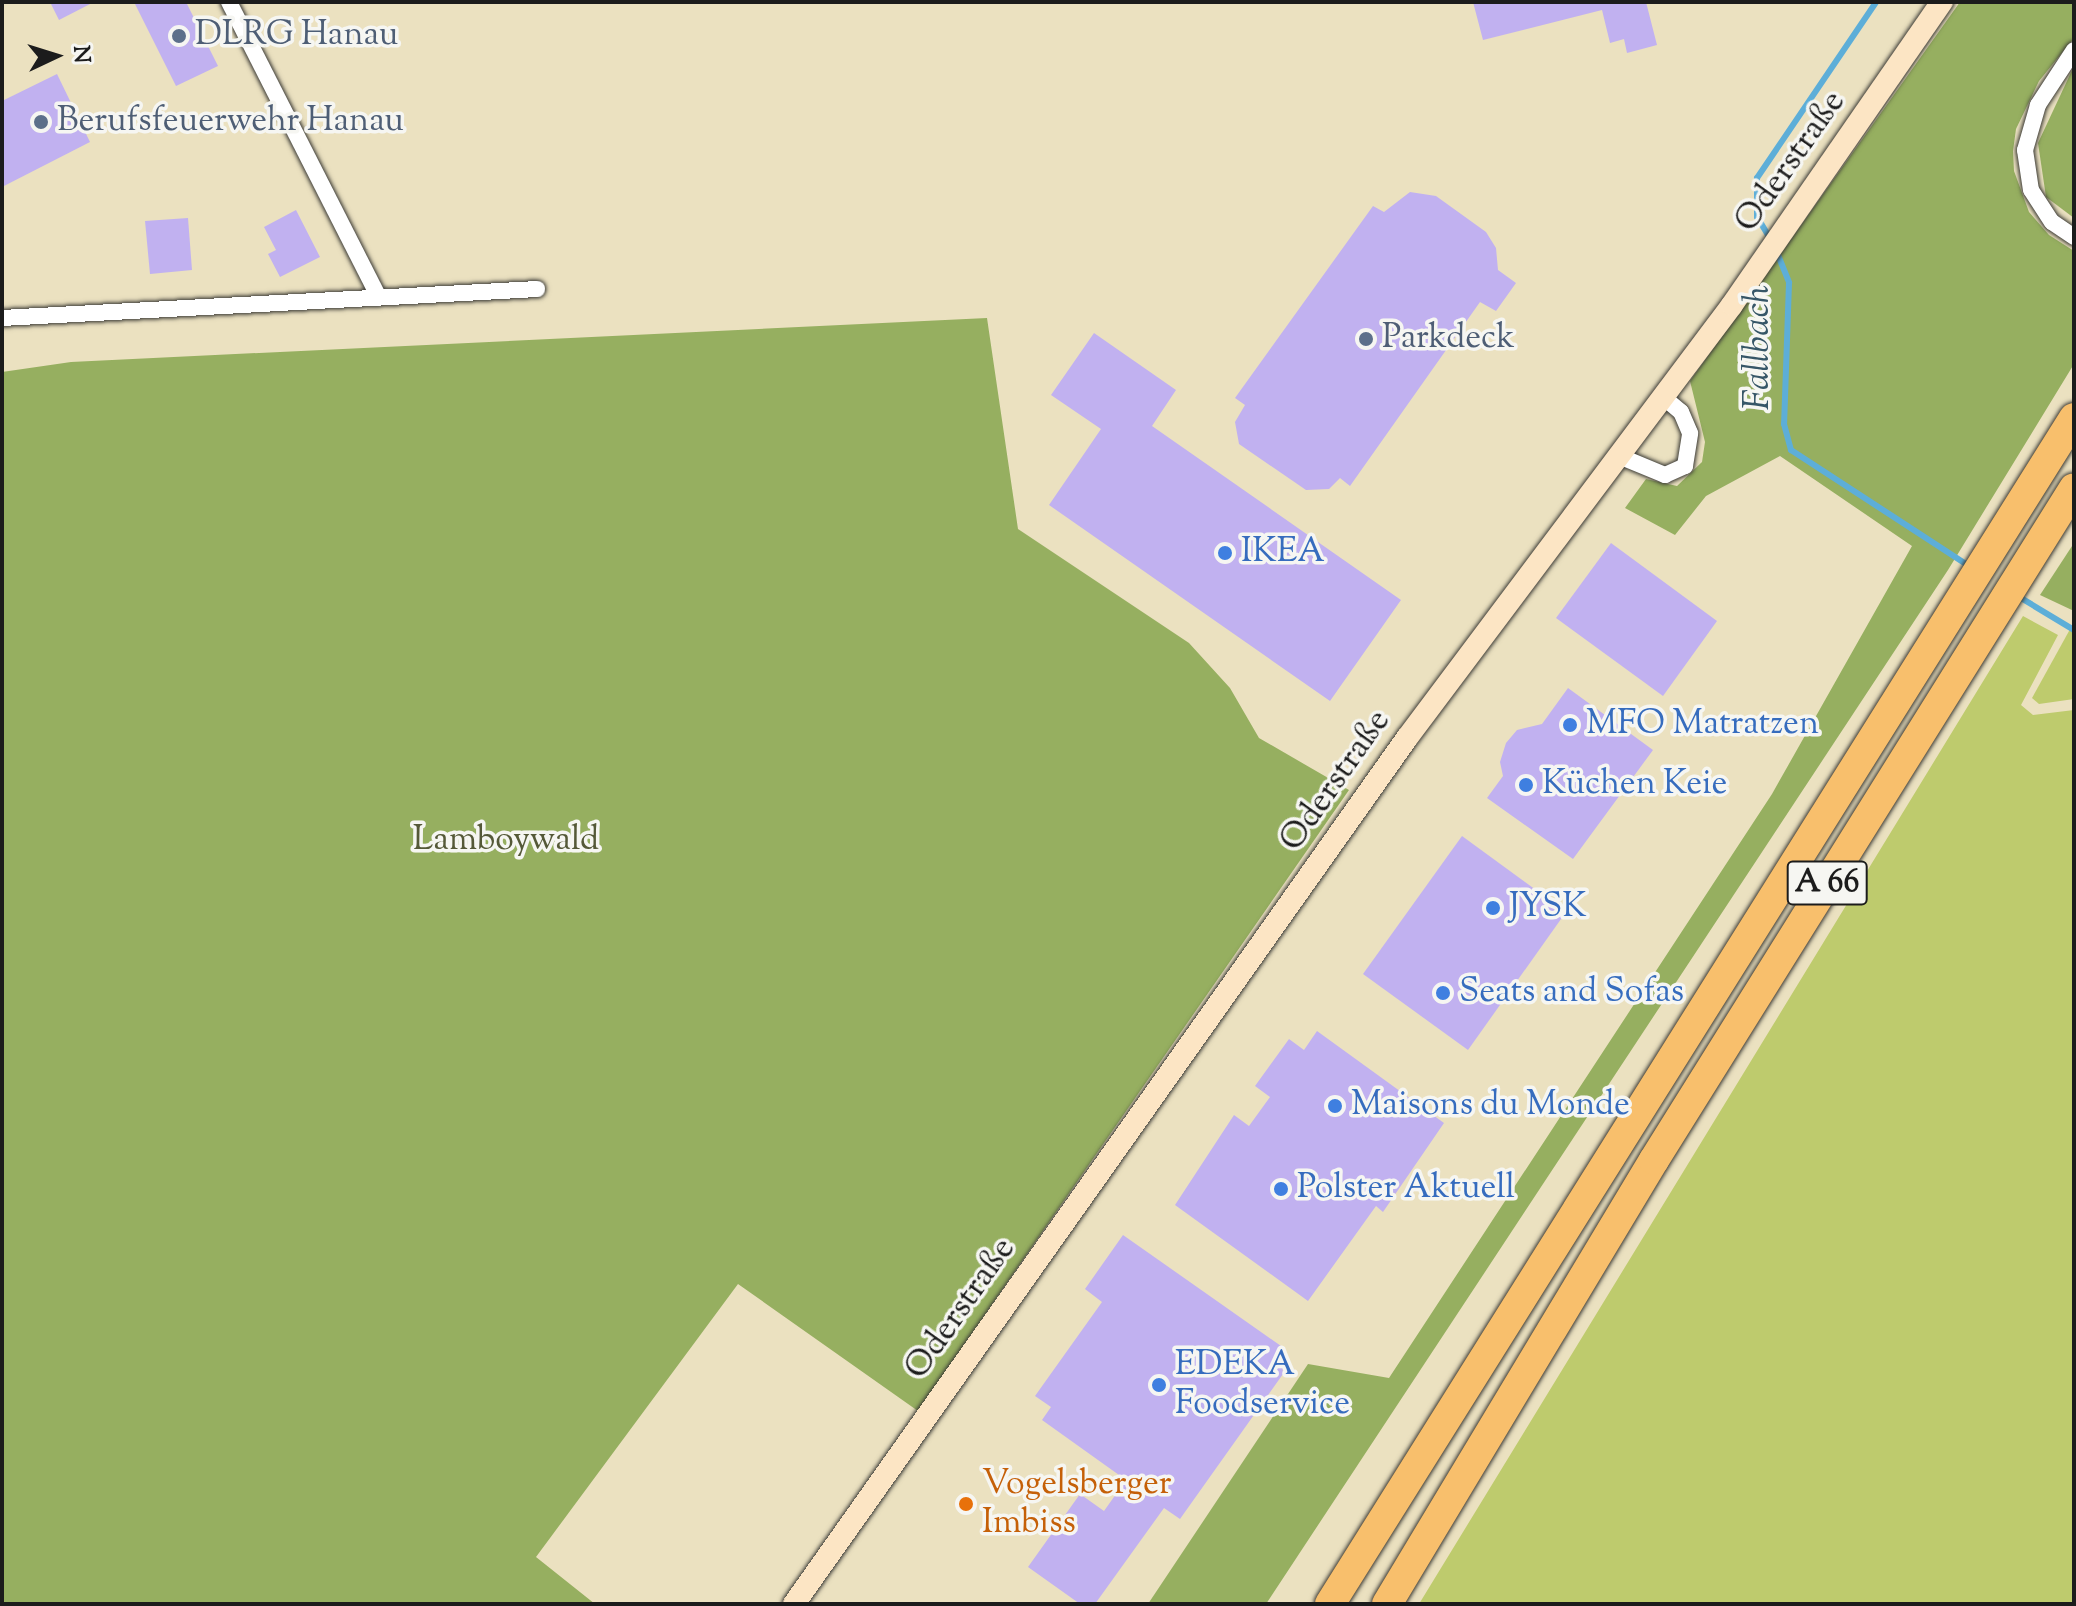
<!DOCTYPE html>
<meta charset="utf-8">
<style>
body{margin:0}
#map{position:relative;width:2076px;height:1606px;overflow:hidden;background:#ebe1c0;font-family:"Sorts Mill Goudy",serif}
div>[style]{position:absolute}
[style*='--x']{left:calc(var(--x)*1px);top:calc(var(--y)*1px);width:calc(var(--w)*1px);rotate:calc(var(--a)*1deg)}
.green>*{inset:0;background:#becb6d}
.forest>*{inset:0;background:#96af60}
.stream>*{height:6px;margin:-3px;padding:0 3px;transform-origin:3px;border-radius:3px;background:#5daed8}
.building>*{inset:0;background:#c1b1f0}
.roads{filter:drop-shadow(0 0 2px #3b3a35) drop-shadow(0 0 2px #3b3a35)}
.street>*{height:16px;margin:-8px;padding:0 8px;transform-origin:8px;border-radius:8px;background:#fff}
.secondary>*{height:22px;margin:-11px;padding:0 11px;transform-origin:11px;border-radius:11px;background:#fce5c4}
.highway>*{height:30px;margin:-15px;padding:0 15px;transform-origin:15px;border-radius:15px;background:#f8bf6c}
.dots>*{width:22px;height:22px;translate:-50% -50%;box-sizing:border-box;border:4px solid #f6f6f2;border-radius:50%}
span{translate:-50% -50%;white-space:nowrap;text-align:center;line-height:1.15;-webkit-text-stroke:7px #f6f6f2;paint-order:stroke}
.shield-label span{padding:2px 6px;background:#f6f6f2;border:2px solid;border-radius:6px;-webkit-text-stroke-width:0}
.shield-label{font-size:32px;color:#1c1c1c;font-weight:700}
.service-label{font-size:34px;color:#4e5e75}
.left{translate:0 -50%;text-align:left}
.street-label{font-size:34px;color:#1c1c1c}
.shop-label{font-size:34px;color:#366cbe}
.park-label{font-size:34px;color:#555938}
.food-label{font-size:34px;color:#c56008}
.water-label{font-size:36px;color:#365667;font-style:italic}
.frame{position:absolute;inset:0;border:4px solid #1c1c1c;pointer-events:none}
.north{position:absolute;left:16px;top:16px;width:80px;height:80px;-webkit-text-stroke:6px #f6f6f2;paint-order:stroke;rotate:86deg;font-size:22px;font-weight:700;line-height:32px;text-align:center;color:#1c1c1c}
.north::after{content:'';display:block;margin:auto;width:28px;height:36px;background:#1c1c1c;clip-path:polygon(50% 0,100% 100%,50% 72%,0 100%)}
</style>
<div id="map">
<div class="green">
<div style="clip-path:polygon(2023px 616px,2058px 635px,2021px 705px,2033px 715px,2074px 710px,2074px 1604px,1419px 1604px)"></div>
<div style="clip-path:polygon(2074px 622px,2074px 699px,2039px 704px,2032px 698px)"></div>
</div>
<div class="forest">
<div style="clip-path:polygon(1960px 2px,2074px 2px,2074px 38px,2039px 81px,2016px 129px,2013px 151px,2014px 171px,2029px 212px,2049px 235px,2074px 251px,2074px 364px,1948px 570px,1266px 1604px,1148px 1604px,1308px 1364px,1389px 1378px,1772px 794px,1912px 546px,1780px 456px,1706px 496px,1675px 535px,1625px 508px,1646px 479px,1677px 486px,1702px 462px,1705px 442px,1690px 381px)"></div>
<div style="clip-path:polygon(2074px 66px,2074px 218px,2046px 197px,2038px 143px)"></div>
<div style="clip-path:polygon(987px 318px,1018px 529px,1189px 643px,1230px 688px,1259px 738px,1349px 790px,918px 1411px,738px 1284px,536px 1557px,595px 1604px,2px 1604px,2px 372px,71px 362px)"></div>
<div style="clip-path:polygon(2074px 543px,2074px 611px,2040px 595px)"></div>
</div>
<div class="stream">
<div style="--x:1771;--y:240;--w:27;--a:-121"></div>
<div style="--x:1757;--y:217;--w:39;--a:-90"></div>
<div style="--x:1757;--y:178;--w:212;--a:-55.9"></div>
<div style="--x:1776;--y:250;--w:35;--a:68"></div>
<div style="--x:1789;--y:283;--w:141;--a:92"></div>
<div style="--x:1784;--y:424;--w:27;--a:75"></div>
<div style="--x:1791;--y:450;--w:212;--a:33.1"></div>
<div style="--x:2016;--y:595;--w:68;--a:31.1"></div>
</div>
<div class="building">
<div style="clip-path:polygon(50px 2px,94px 2px,59px 20px)"></div>
<div style="clip-path:polygon(134px 2px,186px 2px,218px 66px,176px 86px)"></div>
<div style="clip-path:polygon(1473px 2px,1646px 2px,1657px 45px,1627px 53px,1624px 39px,1610px 43px,1602px 10px,1483px 40px)"></div>
<div style="clip-path:polygon(57px 74px,90px 142px,2px 187px,2px 101px)"></div>
<div style="clip-path:polygon(1410px 192px,1436px 196px,1486px 232px,1496px 248px,1498px 270px,1516px 283px,1496px 311px,1480px 302px,1350px 486px,1340px 478px,1329px 489px,1306px 490px,1239px 444px,1235px 422px,1245px 405px,1235px 398px,1373px 206px,1384px 212px)"></div>
<div style="clip-path:polygon(296px 210px,320px 257px,280px 277px,268px 254px,276px 250px,264px 227px)"></div>
<div style="clip-path:polygon(188px 218px,192px 270px,150px 274px,145px 221px)"></div>
<div style="clip-path:polygon(1094px 333px,1176px 390px,1152px 426px,1401px 600px,1330px 701px,1049px 505px,1101px 429px,1051px 395px)"></div>
<div style="clip-path:polygon(1611px 543px,1717px 621px,1663px 696px,1556px 618px)"></div>
<div style="clip-path:polygon(1568px 688px,1653px 750px,1573px 859px,1487px 798px,1503px 776px,1500px 762px,1506px 743px,1517px 730px,1542px 724px)"></div>
<div style="clip-path:polygon(1462px 836px,1566px 912px,1468px 1050px,1363px 974px)"></div>
<div style="clip-path:polygon(1317px 1031px,1444px 1123px,1383px 1212px,1376px 1206px,1308px 1301px,1175px 1205px,1234px 1115px,1249px 1126px,1270px 1097px,1255px 1086px,1289px 1039px,1304px 1050px)"></div>
<div style="clip-path:polygon(1123px 1235px,1281px 1346px,1283px 1374px,1180px 1519px,1164px 1508px,1095px 1604px,1080px 1604px,1028px 1567px,1080px 1494px,1104px 1511px,1126px 1480px,1042px 1420px,1051px 1407px,1035px 1396px,1102px 1302px,1085px 1289px)"></div>
</div>
<div class="roads">
<div class="street">
<div style="--x:229;--y:2;--w:330;--a:63.1"></div>
<div style="--x:2074;--y:50;--w:66;--a:123.2"></div>
<div style="--x:2038;--y:105;--w:47;--a:106.1"></div>
<div style="--x:2025;--y:150;--w:40;--a:81.5"></div>
<div style="--x:2031;--y:190;--w:38;--a:57"></div>
<div style="--x:2052;--y:222;--w:27;--a:34"></div>
<div style="--x:2;--y:318;--w:536;--a:-3.1"></div>
<div style="--x:1619;--y:456;--w:50;--a:22.4"></div>
<div style="--x:1665;--y:475;--w:22;--a:-24"></div>
<div style="--x:1685;--y:466;--w:33;--a:-81"></div>
<div style="--x:1690;--y:433;--w:23;--a:-113"></div>
<div style="--x:1681;--y:412;--w:25;--a:-140"></div>
</div>
<div class="secondary">
<div style="--x:794;--y:1604;--w:1061;--a:-54.71"></div>
<div style="--x:1407;--y:738;--w:541;--a:-53.11"></div>
<div style="--x:1732;--y:305;--w:369;--a:-55.3"></div>
</div>
<div class="highway">
<div style="--x:1330;--y:1604;--w:1400;--a:-57.9"></div>
<div style="--x:1387;--y:1604;--w:518;--a:-58.98"></div>
<div style="--x:1654;--y:1160;--w:792;--a:-57.99"></div>
</div>
</div>
<div class="dots">
<div style="left:179px;top:36px;background:#5c6f8a"></div>
<div style="left:41px;top:122px;background:#5c6f8a"></div>
<div style="left:1366px;top:339px;background:#5c6f8a"></div>
<div style="left:1225px;top:553px;background:#3f7fe0"></div>
<div style="left:1570px;top:725px;background:#3f7fe0"></div>
<div style="left:1526px;top:785px;background:#3f7fe0"></div>
<div style="left:1493px;top:908px;background:#3f7fe0"></div>
<div style="left:1443px;top:993px;background:#3f7fe0"></div>
<div style="left:1335px;top:1106px;background:#3f7fe0"></div>
<div style="left:1281px;top:1189px;background:#3f7fe0"></div>
<div style="left:1159px;top:1385px;background:#3f7fe0"></div>
<div style="left:966px;top:1504px;background:#e8710a"></div>
</div>
<div class="shield-label">
<span style="left:1827px;top:883px">A 66</span>
</div>
<div class="service-label">
<span class="left" style="left:195px;top:36px">DLRG Hanau</span>
<span class="left" style="left:57px;top:122px">Berufsfeuerwehr Hanau</span>
<span class="left" style="left:1382px;top:339px">Parkdeck</span>
</div>
<div class="street-label">
<span style="left:1791px;top:162px;rotate:-55deg">Oderstraße</span>
<span style="left:1336px;top:781px;rotate:-55deg">Oderstraße</span>
<span style="left:961px;top:1309px;rotate:-55deg">Oderstraße</span>
</div>
<div class="shop-label">
<span class="left" style="left:1241px;top:553px">IKEA</span>
<span class="left" style="left:1586px;top:725px">MFO Matratzen</span>
<span class="left" style="left:1542px;top:785px">Küchen Keie</span>
<span class="left" style="left:1509px;top:908px">JYSK</span>
<span class="left" style="left:1459px;top:993px">Seats and Sofas</span>
<span class="left" style="left:1351px;top:1106px">Maisons du Monde</span>
<span class="left" style="left:1297px;top:1189px">Polster Aktuell</span>
<span class="left" style="left:1175px;top:1385px">EDEKA<br>Foodservice</span>
</div>
<div class="park-label">
<span style="left:506px;top:841px">Lamboywald</span>
</div>
<div class="food-label">
<span class="left" style="left:982px;top:1504px">Vogelsberger<br>Imbiss</span>
</div>
<div class="water-label">
<span style="left:1760px;top:348px;rotate:-90deg">Fallbach</span>
</div>
<div class="frame"></div>
<div class="north">N</div>
</div>
